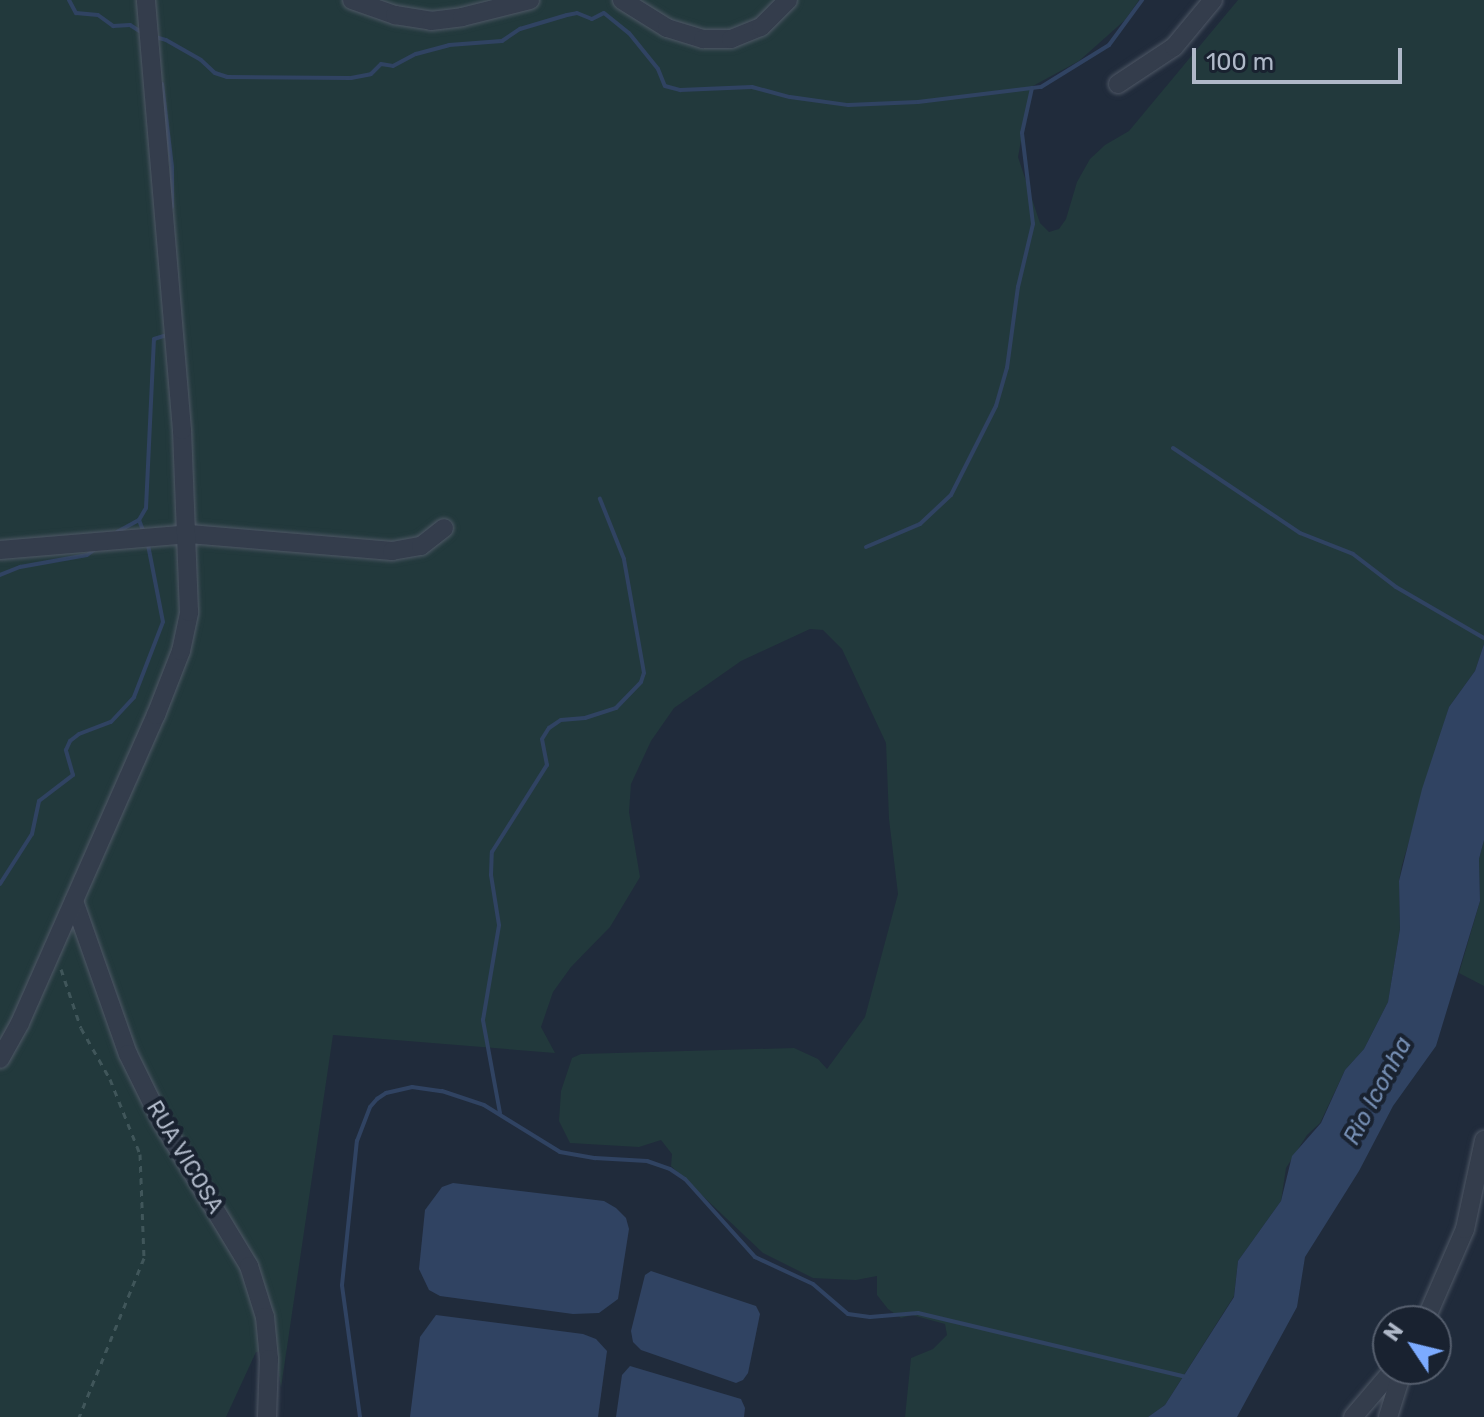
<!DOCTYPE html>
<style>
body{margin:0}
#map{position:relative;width:1484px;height:1417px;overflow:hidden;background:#202b3b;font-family:Rubik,sans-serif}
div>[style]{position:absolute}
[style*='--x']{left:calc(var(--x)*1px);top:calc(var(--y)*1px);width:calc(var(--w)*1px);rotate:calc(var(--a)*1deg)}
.green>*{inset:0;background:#22393c}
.water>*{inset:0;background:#304362}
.stream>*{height:4px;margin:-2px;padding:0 2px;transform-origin:2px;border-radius:2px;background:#304362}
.path>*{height:3px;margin-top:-1.5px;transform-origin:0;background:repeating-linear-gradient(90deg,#40565a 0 6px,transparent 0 12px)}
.roads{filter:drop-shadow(0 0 2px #4f5866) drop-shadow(0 0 2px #4f5866)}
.minor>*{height:18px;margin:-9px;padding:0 9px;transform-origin:9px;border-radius:9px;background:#343d4c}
span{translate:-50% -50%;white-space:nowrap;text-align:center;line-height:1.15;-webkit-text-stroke:8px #192230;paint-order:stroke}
.street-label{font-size:22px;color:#afb8c8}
.water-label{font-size:24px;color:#748db2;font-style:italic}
.north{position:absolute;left:1372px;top:1305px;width:80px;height:80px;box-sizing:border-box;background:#192230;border:2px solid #555e6d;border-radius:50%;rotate:305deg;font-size:22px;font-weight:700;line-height:32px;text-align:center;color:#afb8c8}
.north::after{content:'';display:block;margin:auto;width:28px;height:36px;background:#7cabff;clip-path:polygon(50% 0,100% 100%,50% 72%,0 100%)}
.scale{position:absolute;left:1192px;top:48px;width:210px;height:36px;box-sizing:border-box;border:4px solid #afb8c8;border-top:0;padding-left:10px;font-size:24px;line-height:28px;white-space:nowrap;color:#afb8c8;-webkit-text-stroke:6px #192230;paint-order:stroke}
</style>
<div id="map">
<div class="green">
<div style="clip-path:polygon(0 0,1139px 0,1125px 20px,1079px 61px,1031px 87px,1018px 157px,1040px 223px,1049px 232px,1059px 229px,1066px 219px,1077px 182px,1090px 159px,1105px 145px,1129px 131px,1238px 0,1484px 0,1484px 644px,1475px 671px,1449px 707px,1402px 865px,1399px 881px,1400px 929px,1388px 1002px,1364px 1049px,1345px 1070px,1320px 1123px,1307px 1135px,1286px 1168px,1281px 1201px,1238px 1261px,1234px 1296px,1165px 1405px,1148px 1417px,905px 1417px,911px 1358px,933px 1349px,947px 1335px,945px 1324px,912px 1315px,901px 1318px,888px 1309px,877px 1295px,877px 1276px,856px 1280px,813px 1278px,763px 1253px,671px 1166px,672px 1154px,661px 1140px,639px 1147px,570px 1143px,559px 1121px,561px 1091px,572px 1058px,581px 1054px,794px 1048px,818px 1059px,827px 1069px,865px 1017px,898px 894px,889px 819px,886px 743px,842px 649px,823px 630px,810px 629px,741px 661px,674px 708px,651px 741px,631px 784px,629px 812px,640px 877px,610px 927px,571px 967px,553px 992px,541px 1027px,555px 1053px,333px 1035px,281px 1388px,275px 1351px,256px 1352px,226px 1417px,0 1417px)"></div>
<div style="clip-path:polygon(1484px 840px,1484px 986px,1459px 973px,1480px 901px,1479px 859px)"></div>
</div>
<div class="water">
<div style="clip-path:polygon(1484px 644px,1484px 840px,1479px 859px,1480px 901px,1436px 1046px,1393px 1106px,1359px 1171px,1305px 1257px,1297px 1307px,1237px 1417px,1148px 1417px,1165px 1405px,1234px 1297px,1238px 1261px,1281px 1201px,1292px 1156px,1321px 1123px,1345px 1070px,1364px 1049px,1388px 1002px,1400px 929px,1399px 881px,1422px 789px,1449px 707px,1475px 671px)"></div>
<div style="clip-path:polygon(453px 1183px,604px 1201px,616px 1208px,626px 1218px,629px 1229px,618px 1299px,599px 1313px,573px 1314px,440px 1296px,429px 1290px,419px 1269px,425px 1210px,442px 1187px)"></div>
<div style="clip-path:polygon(651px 1271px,756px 1306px,760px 1314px,748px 1373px,743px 1380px,736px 1383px,641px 1350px,633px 1342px,631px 1331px,645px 1275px)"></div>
<div style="clip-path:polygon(436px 1315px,583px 1334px,596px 1339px,607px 1351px,598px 1417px,410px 1417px,420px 1337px)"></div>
<div style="clip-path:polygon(630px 1366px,741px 1399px,745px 1408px,744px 1417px,616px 1417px,622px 1375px)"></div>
</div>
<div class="stream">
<div style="--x:69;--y:0;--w:15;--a:62"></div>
<div style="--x:76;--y:13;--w:22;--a:5"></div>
<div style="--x:98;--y:15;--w:19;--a:36"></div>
<div style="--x:113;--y:26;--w:17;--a:-3"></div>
<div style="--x:130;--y:25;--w:15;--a:32"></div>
<div style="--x:155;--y:37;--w:11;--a:15"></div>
<div style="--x:166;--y:40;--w:40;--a:29.7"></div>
<div style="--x:201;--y:60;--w:19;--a:43"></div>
<div style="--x:215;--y:73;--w:13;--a:18"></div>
<div style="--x:227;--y:77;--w:124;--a:0.5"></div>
<div style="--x:351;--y:78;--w:20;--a:-11"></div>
<div style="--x:371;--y:74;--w:14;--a:-45"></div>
<div style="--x:381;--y:64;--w:12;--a:9"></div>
<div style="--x:393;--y:66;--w:26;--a:-28"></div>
<div style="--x:416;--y:54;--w:34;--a:-15"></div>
<div style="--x:449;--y:45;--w:53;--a:-4.3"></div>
<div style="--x:502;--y:41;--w:22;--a:-34"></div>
<div style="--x:520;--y:29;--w:49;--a:-16.6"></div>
<div style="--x:567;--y:15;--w:10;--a:-11"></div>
<div style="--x:577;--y:13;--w:16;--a:22"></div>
<div style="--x:592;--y:19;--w:13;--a:-27"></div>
<div style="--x:604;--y:13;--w:32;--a:39"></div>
<div style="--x:629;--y:33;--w:46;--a:51.1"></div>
<div style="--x:658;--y:69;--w:18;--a:68"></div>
<div style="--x:665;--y:86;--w:16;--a:15"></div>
<div style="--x:680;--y:90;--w:72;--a:-2.4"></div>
<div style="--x:752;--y:87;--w:39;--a:15"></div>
<div style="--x:790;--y:97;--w:59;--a:7.9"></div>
<div style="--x:848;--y:105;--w:70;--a:-2.5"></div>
<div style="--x:918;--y:102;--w:124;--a:-7"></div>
<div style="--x:1041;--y:87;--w:80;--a:-31.7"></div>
<div style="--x:1109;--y:45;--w:56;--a:-53.7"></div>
<div style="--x:162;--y:84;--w:84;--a:83.1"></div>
<div style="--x:172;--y:167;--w:40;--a:90"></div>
<div style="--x:1173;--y:448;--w:153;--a:33.8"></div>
<div style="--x:1300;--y:533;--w:57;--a:21.6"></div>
<div style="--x:1353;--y:554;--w:54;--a:37.5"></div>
<div style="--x:1396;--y:587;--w:102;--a:30.1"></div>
<div style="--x:139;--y:520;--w:14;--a:69"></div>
<div style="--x:117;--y:532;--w:25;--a:-29"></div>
<div style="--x:139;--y:520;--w:14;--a:-60"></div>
<div style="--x:146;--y:508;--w:169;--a:-87.3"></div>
<div style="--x:154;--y:339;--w:14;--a:-17"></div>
<div style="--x:866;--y:547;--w:59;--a:-23.1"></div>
<div style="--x:920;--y:524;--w:42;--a:-43.1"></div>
<div style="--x:951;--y:495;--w:100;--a:-63.2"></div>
<div style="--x:996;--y:406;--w:40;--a:-74"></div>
<div style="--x:1007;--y:368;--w:82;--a:-82.3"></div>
<div style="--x:1018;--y:287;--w:65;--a:-76.6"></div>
<div style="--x:1033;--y:224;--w:92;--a:-96.9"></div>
<div style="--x:1022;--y:133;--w:46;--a:-77.5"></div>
<div style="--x:0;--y:575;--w:22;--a:-22"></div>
<div style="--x:20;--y:567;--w:68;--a:-10.2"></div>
<div style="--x:87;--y:555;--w:9;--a:-36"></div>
<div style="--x:0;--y:884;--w:59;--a:-57.4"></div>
<div style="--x:32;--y:834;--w:34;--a:-78"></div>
<div style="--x:39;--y:801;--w:43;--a:-37.4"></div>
<div style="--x:73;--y:775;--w:26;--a:-106"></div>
<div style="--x:66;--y:750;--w:10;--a:-66"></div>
<div style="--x:70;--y:741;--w:11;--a:-38"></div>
<div style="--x:79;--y:734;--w:34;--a:-21"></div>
<div style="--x:111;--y:722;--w:34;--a:-47"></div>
<div style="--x:134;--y:697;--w:80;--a:-68.9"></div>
<div style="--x:163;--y:622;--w:78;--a:-101"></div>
<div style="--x:500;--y:1113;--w:95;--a:-100.4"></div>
<div style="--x:483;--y:1020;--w:96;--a:-80.4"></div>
<div style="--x:499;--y:925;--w:51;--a:-99.1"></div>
<div style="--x:491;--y:875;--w:23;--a:-88"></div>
<div style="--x:492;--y:852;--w:103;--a:-57.7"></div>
<div style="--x:547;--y:765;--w:26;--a:-101"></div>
<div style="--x:542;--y:739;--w:13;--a:-58"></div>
<div style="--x:549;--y:728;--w:14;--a:-34"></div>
<div style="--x:561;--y:720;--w:24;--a:-5"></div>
<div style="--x:585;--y:718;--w:33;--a:-18"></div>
<div style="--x:616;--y:708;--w:36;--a:-46"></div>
<div style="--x:641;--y:682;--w:9;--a:-72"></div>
<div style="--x:644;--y:673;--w:116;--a:-100"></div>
<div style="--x:624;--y:559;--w:65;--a:-111.8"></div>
<div style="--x:360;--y:1417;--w:133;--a:-97.8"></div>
<div style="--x:342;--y:1285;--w:145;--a:-84.1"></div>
<div style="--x:357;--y:1141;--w:36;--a:-69"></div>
<div style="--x:370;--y:1107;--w:11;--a:-49"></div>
<div style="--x:377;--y:1099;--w:11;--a:-34"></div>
<div style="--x:386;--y:1093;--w:27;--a:-13"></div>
<div style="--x:412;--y:1087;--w:30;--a:8"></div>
<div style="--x:442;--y:1091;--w:44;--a:18.4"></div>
<div style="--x:484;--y:1105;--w:89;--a:31.7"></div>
<div style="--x:560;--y:1152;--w:36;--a:10"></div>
<div style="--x:595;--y:1158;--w:52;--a:3.3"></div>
<div style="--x:647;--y:1161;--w:24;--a:19"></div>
<div style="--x:670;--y:1169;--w:18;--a:34"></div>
<div style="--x:685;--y:1179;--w:105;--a:48.1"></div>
<div style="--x:755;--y:1257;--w:64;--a:25"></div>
<div style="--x:813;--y:1284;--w:46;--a:40.6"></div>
<div style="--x:848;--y:1314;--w:22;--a:8"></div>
<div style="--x:870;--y:1317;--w:48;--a:-4.8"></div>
<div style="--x:918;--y:1313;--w:277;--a:13.4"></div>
</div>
<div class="path">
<div style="--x:61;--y:969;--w:62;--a:71.3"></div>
<div style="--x:81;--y:1028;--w:59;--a:60.4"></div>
<div style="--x:110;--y:1079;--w:81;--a:68.2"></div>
<div style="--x:140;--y:1154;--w:104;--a:87.8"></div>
<div style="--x:144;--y:1258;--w:172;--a:112.2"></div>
</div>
<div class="roads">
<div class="minor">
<div style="--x:352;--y:0;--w:46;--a:19.2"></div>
<div style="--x:395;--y:15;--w:36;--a:9"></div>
<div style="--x:431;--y:21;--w:31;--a:-7"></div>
<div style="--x:462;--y:17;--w:70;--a:-14"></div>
<div style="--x:622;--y:0;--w:53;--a:31.9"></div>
<div style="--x:667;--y:28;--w:38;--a:17"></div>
<div style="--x:703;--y:39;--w:28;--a:0"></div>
<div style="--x:731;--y:39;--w:32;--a:-22"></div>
<div style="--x:761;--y:27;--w:38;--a:-45"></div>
<div style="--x:1118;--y:84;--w:67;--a:-33.5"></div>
<div style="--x:1174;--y:47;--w:61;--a:-50.3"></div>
<div style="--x:0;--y:550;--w:190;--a:-4.8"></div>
<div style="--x:189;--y:534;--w:204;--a:4.8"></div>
<div style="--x:392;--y:551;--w:29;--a:-10"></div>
<div style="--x:421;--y:546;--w:29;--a:-38"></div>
<div style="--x:74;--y:901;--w:162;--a:70.6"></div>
<div style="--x:128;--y:1054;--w:72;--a:63.8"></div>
<div style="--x:160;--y:1119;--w:172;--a:58.8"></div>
<div style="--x:249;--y:1266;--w:53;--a:72.6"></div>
<div style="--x:265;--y:1317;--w:42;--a:84.6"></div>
<div style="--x:269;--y:1359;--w:58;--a:92"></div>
<div style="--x:0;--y:1059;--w:41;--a:-60.9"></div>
<div style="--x:20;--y:1023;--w:337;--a:-66.2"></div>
<div style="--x:156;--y:715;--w:69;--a:-68.7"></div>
<div style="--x:181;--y:651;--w:40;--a:-78"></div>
<div style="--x:189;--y:612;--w:182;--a:-92.2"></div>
<div style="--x:182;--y:430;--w:432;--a:-94.8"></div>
<div style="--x:1425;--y:1321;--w:100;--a:-66.5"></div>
<div style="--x:1465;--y:1229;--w:91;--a:-77.9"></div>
<div style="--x:1353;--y:1417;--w:63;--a:-49.5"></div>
<div style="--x:1388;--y:1417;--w:50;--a:-72.6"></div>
</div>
</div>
<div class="street-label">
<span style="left:185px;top:1157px;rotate:59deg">RUA VICOSA</span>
</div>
<div class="water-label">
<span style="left:1378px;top:1091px;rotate:-62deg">Rio Iconha</span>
</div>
<div class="north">N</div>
<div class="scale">100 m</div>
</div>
